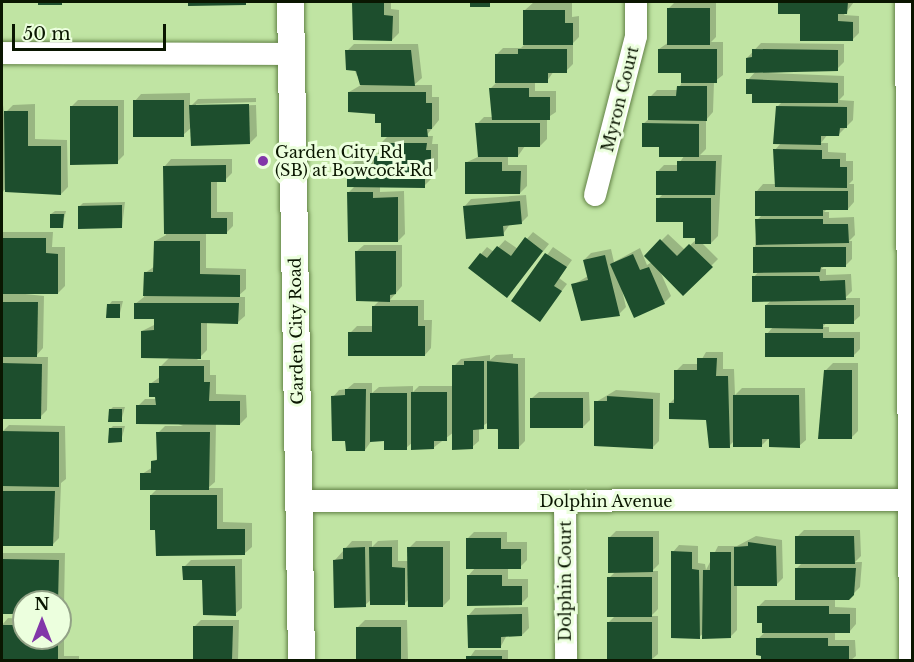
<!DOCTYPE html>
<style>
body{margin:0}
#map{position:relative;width:914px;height:662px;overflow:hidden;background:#c0e4a3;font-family:"Libre Baskerville",serif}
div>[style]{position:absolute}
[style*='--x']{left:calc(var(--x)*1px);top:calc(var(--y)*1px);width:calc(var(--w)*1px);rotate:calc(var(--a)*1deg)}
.shadow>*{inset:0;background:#0003}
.building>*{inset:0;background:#1d4e2d}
.roads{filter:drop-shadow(0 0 2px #628246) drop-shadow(0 0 2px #628246)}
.minor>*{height:22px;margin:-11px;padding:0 11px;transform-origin:11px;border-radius:11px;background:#fff}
.tertiary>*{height:27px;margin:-13.5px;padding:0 13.5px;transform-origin:13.5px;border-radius:13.5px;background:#fff}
.dots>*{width:16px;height:16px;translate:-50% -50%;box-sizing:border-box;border:3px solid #ecffde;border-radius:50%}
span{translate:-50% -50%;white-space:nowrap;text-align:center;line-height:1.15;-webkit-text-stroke:6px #ecffde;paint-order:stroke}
.street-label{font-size:16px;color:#0a1601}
.poi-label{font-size:16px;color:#0a1601}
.left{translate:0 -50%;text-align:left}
.frame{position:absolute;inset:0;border:3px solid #0a1601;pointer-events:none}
.north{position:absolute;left:12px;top:590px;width:60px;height:60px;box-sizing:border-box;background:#ecffde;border:2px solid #92a286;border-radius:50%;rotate:0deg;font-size:16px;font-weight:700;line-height:24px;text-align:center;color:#0a1601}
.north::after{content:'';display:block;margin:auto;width:21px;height:27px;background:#8237a9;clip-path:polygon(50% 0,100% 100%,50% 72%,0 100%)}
.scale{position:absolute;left:12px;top:24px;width:154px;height:27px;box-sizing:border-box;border:3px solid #0a1601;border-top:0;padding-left:8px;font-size:18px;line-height:21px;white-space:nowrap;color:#0a1601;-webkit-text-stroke:4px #ecffde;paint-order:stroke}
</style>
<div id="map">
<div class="shadow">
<div style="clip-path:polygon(189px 2px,247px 2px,189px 4px)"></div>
<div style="clip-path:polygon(354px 2px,391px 2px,391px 9px,399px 10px,399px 33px,392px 40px,354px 38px)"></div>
<div style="clip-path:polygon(534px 2px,572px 2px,572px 17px,579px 16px,579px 37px,573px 43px,573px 64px,566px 71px,554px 71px,547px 81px,535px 81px,535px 91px,556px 91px,556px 112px,547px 118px,547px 139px,540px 146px,525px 146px,518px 156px,508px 156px,508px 165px,527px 165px,527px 186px,520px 193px,467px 162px,480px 156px,477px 124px,484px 117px,494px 117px,490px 89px,496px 83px,496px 55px,503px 48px,521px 48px,525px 44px,525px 10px)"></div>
<div style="clip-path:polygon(675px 2px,716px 2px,716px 37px,711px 42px,723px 42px,723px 75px,714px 82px,713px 112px,706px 120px,706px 149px,700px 155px,722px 155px,718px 236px,711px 243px,702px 243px,718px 259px,683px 294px,660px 271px,671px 296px,664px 303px,622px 290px,626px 307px,619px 314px,573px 285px,588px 276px,584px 260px,591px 253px,611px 249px,614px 262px,640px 248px,647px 265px,652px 262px,646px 256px,668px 234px,685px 250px,699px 237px,658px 199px,663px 194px,657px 172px,664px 165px,678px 165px,684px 156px,660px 146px,643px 124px,650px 118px,650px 97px,657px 90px,678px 90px,682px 82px,682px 72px,659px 49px,669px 42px,669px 8px)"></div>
<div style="clip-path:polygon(779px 2px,854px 2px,844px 15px,859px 16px,859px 33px,852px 40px,802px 12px,779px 12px)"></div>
<div style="clip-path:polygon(761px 43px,844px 44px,844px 62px,837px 69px,768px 73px,844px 76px,844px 95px,839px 100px,854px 101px,853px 120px,839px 134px,828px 134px,821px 143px,828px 143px,828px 152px,846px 153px,846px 161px,853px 161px,853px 180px,849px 184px,854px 184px,854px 202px,848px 209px,827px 209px,824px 212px,829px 212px,829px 218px,854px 217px,855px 235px,849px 241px,852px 241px,852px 259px,845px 266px,825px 266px,821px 269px,826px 269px,826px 275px,851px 274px,852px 291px,845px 298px,860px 298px,860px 316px,853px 322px,827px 322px,823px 327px,829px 327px,829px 332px,860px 332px,860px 349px,853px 356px,767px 334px,773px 327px,766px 305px,772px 300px,754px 277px,759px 271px,755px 248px,757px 220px,762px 215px,757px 191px,763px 184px,777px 184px,775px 150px,781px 143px,777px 107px,783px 101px,753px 93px,748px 80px,756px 71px,747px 58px)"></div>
<div style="clip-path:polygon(354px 44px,418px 44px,422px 78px,414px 85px,432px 85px,432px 97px,439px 97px,439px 120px,426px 136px,433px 136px,432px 144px,438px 144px,438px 168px,431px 179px,424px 186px,380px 186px,380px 192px,404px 191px,405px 234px,398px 241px,349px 192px,355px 186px,348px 168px,355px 161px,376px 159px,381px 143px,389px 135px,377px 113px,349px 92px,361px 85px,361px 76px,357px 76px,347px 51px)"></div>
<div style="clip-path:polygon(190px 93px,190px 107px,198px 99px,256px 98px,256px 102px,196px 104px,196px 107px,256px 105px,257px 136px,250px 143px,192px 127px,183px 135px,135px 101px,141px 94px)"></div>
<div style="clip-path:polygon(2px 96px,4px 114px,13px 105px,35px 104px,35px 139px,67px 140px,68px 187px,61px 194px,4px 190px,2px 194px)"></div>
<div style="clip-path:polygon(78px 100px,124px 100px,124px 155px,117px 162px,71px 107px)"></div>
<div style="clip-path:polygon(171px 159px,232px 159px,232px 173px,225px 180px,217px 180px,217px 212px,233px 212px,233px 226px,226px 233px,206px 233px,206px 268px,246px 269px,246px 289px,237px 297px,245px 297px,245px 316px,238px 322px,207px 322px,207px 350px,197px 360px,210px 360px,210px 375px,216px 375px,216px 394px,246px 395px,247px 417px,240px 424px,216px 423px,215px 482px,208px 488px,223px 488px,223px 522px,252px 523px,252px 547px,245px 553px,157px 529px,151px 495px,158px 488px,142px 474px,153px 467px,158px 456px,158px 433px,165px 426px,183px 426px,138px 406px,145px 399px,157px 399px,150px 384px,160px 377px,161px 366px,170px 357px,142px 331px,156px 324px,155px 318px,135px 304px,144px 297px,145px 273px,155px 266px,155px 241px,166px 235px,165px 166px)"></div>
<div style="clip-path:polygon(526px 195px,528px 216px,521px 223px,510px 224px,503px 234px,465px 206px,471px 199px)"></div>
<div style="clip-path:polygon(125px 202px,122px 227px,80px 206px,83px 203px)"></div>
<div style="clip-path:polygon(55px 211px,66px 211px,62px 226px,51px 214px)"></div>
<div style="clip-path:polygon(2px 232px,53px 232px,52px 247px,65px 247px,65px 286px,58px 293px,16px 293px,44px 296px,43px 348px,35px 357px,48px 357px,47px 410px,40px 417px,2px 417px)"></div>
<div style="clip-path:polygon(533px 232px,549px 244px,507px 296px,481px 254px,487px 247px,494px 252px,505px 240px,518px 249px)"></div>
<div style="clip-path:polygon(364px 245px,402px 245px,402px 286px,390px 300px,424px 300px,424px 320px,432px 320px,431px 348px,425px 355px,350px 333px,357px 326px,373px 326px,373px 307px,380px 300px,357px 251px)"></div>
<div style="clip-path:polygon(553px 247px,572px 260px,559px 278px,567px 284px,540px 320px,513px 301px)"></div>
<div style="clip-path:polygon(112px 301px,123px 301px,119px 317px,109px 305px)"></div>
<div style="clip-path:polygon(706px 352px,723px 352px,723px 369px,734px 369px,735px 395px,742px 388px,805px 388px,806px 440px,799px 446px,771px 436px,762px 445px,735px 440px,729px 446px,708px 418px,670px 403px,676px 397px,676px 371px,683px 364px,699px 364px)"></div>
<div style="clip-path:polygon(513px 354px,513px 358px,525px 358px,525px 441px,518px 448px,489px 422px,479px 428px,479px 441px,472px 447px,454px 432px,433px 448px,413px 442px,406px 448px,385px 440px,372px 440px,365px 450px,347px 440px,333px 397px,339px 390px,347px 389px,354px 383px,372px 383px,372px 393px,379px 387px,413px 386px,413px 392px,419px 386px,454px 386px,454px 366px,461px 359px,490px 355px,490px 360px,496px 355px)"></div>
<div style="clip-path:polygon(833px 363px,858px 363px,858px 431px,851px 438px,826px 370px)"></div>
<div style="clip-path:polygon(616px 390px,660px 393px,659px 441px,653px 447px,596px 402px)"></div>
<div style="clip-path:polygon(539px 392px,589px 392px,590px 420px,583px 427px,532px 398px)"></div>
<div style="clip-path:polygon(113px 407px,125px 407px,121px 421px,110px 410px)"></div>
<div style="clip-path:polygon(9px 425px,65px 426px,66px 479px,61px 483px,59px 538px,52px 545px,2px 544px,2px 432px)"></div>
<div style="clip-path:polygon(113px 426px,125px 426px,121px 441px,110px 429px)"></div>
<div style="clip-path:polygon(804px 530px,860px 530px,861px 556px,855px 562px,862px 562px,860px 587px,848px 599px,835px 599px,835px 607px,856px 608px,856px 624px,850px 631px,835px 631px,835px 640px,855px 640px,856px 656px,851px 660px,763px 660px,758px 639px,764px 633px,764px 622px,758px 607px,765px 600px,797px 600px,796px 569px,802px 563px,797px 537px)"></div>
<div style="clip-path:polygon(616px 531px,659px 531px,659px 564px,652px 571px,658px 571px,658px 609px,651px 616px,658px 616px,658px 654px,651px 660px,609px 660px,609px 622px,615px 616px,609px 578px,616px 571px,609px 538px)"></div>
<div style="clip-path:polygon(474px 532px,507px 532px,507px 542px,527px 542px,527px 560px,520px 567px,508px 567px,508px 579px,528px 579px,528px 597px,521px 604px,468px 576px,476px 567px,467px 539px)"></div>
<div style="clip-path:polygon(756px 536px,782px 540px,783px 578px,776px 585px,737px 584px,737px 630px,730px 637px,704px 633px,699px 637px,673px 552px,679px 545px,698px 546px,698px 563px,705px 564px,706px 570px,718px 546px,737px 546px)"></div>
<div style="clip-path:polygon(398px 540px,398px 561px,409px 561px,409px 548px,416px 541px,450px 541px,450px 599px,443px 606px,409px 599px,404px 604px,372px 599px,365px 605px,335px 560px,352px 541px,372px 541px,372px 547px,378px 541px)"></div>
<div style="clip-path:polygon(2px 553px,65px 553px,64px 606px,60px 610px,60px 602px,24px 602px,24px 613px,2px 613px)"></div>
<div style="clip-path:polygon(242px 559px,242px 608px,235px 614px,204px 579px,184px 567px,191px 560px)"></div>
<div style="clip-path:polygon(528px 607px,529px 628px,522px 635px,507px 635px,501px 646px,469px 615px,475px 608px)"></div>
<div style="clip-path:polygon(8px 618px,24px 619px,24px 638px,60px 638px,60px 619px,64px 619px,64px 656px,79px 656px,79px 660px,2px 660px,2px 625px)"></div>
<div style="clip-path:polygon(201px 620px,239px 620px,238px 660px,195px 660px,194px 627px)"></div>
<div style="clip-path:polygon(365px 620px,407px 620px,408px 660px,357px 660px,358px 627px)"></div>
<div style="clip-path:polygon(475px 650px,508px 650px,508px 660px,528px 660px,468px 660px)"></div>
</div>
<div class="building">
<div style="clip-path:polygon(38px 2px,62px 2px,62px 5px,38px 5px)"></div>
<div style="clip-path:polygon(188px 2px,246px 2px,246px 5px,188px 6px)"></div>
<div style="clip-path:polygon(352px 2px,384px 2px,384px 15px,393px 16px,392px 41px,353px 40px)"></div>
<div style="clip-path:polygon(470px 2px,490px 2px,490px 7px,470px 7px)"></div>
<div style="clip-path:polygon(778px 2px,848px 2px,847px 14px,838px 14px,838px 21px,853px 22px,853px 41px,800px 41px,800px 14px,778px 14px)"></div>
<div style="clip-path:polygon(667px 8px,710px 8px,710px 45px,667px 45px)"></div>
<div style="clip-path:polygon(523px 10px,565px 10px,565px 23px,573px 23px,573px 45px,523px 45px)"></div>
<div style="clip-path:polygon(518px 49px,567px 49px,567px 73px,548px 73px,548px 83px,495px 83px,495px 54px,518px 54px)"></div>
<div style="clip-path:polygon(658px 49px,717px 49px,717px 83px,681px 83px,681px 73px,658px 73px)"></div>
<div style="clip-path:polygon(752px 49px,838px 50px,838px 71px,746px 73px,746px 58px,752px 57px)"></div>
<div style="clip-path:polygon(345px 50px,411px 50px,415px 86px,360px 85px,356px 71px,346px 70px)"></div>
<div style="clip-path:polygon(746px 79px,838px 83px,838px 103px,752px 103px,752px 94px,746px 94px)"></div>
<div style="clip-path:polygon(677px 86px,707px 86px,707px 121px,648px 120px,648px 96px,676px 96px)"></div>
<div style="clip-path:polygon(489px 88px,529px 88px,529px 97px,550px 97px,550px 120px,492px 120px)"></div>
<div style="clip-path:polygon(348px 92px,426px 92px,426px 103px,432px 103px,432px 129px,427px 129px,428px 137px,381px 137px,381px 123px,375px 123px,375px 114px,348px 112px)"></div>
<div style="clip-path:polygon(133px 100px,184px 100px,184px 137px,133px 137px)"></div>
<div style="clip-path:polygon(249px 104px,250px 144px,191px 146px,189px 105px)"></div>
<div style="clip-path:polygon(70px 106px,118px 106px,118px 164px,70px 165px)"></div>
<div style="clip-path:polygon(776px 106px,847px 107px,847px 128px,840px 128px,839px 136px,821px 136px,821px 145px,773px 144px)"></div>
<div style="clip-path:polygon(4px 111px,28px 111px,28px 146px,61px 146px,61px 195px,5px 192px)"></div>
<div style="clip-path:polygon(475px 123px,540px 123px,540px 147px,518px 147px,518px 157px,478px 157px)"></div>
<div style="clip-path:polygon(642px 123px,699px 124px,699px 157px,659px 157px,659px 147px,642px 147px)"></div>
<div style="clip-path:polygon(379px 143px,427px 143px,426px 150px,431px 150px,431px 176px,425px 176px,425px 188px,347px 187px,347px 168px,374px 165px,374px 156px,379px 156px)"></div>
<div style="clip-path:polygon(773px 149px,822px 150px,822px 159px,840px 159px,840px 167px,847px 167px,847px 188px,775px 187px)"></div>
<div style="clip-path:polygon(677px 161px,716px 161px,715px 195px,656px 195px,656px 171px,677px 171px)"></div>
<div style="clip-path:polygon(465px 162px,502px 162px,502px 171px,521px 171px,520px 194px,465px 194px)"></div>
<div style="clip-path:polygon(226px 165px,226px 182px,211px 182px,211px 218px,227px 218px,227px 234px,164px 234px,163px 166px)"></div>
<div style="clip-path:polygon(755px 191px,848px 191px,848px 210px,823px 210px,823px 216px,755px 216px)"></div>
<div style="clip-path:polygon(347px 192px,373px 192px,373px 198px,398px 197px,398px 242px,348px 242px)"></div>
<div style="clip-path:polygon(656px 198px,711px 198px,711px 244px,695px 244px,695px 238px,683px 238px,683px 222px,656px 222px)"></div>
<div style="clip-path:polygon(520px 201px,522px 224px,503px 226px,504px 236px,466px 239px,463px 206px)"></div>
<div style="clip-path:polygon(122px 205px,122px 228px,78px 229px,78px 206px)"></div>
<div style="clip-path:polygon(50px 214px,64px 214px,63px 228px,50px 228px)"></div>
<div style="clip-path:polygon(755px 219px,823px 219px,823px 224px,848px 224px,849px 243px,756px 245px)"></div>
<div style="clip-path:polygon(525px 237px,543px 251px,507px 298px,468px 268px,480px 253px,487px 258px,497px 246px,511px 256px)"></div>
<div style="clip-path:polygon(2px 238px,46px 238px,46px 253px,58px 254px,58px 294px,2px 294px)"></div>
<div style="clip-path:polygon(660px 239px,677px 256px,689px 244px,713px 267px,683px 296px,644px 256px)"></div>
<div style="clip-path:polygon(154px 241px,200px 241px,200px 274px,240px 275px,240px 297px,143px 296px,144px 272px,153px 272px)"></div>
<div style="clip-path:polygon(753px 247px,846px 247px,846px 267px,821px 267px,820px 272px,753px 273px)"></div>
<div style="clip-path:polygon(355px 251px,396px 251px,396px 294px,390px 295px,390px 302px,356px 301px)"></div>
<div style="clip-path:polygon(545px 253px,567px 267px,554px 286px,562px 291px,540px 322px,511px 301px)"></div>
<div style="clip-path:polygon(633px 254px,640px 270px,649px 267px,665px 304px,634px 318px,610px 264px)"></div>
<div style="clip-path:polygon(605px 255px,620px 316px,581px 321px,571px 284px,588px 280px,583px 260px)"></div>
<div style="clip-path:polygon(752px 276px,819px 276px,820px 281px,845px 280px,846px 300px,752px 302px)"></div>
<div style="clip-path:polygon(2px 302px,38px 302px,37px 357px,2px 357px)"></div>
<div style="clip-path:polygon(134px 303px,239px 303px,238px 324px,201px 323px,201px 359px,141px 358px,141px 331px,154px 330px,154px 319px,134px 319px)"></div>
<div style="clip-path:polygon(107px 304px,120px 304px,120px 318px,106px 318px)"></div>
<div style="clip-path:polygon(765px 305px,854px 305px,854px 324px,823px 324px,823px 329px,765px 328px)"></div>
<div style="clip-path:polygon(372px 306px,418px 306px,418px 326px,425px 326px,425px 356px,348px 356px,348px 332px,372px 332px)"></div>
<div style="clip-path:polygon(765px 333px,823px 333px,823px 338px,854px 338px,854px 357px,765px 357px)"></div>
<div style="clip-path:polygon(697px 358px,717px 358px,716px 376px,728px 376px,730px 448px,709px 448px,706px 420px,669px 419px,669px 403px,674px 403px,674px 370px,697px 370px)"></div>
<div style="clip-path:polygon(464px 361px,484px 361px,484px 429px,473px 430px,473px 449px,452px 450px,452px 365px,464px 365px)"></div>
<div style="clip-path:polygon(487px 361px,518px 364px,519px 449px,498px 449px,498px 429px,487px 429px)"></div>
<div style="clip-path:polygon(2px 363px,42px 364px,41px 419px,2px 419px)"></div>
<div style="clip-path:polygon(159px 366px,204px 366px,204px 382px,210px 382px,209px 401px,240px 401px,240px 425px,136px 424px,136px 405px,156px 405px,155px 397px,149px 397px,149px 383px,159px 383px)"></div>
<div style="clip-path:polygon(824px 370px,852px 370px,852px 439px,818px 439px)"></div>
<div style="clip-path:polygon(345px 389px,366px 389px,365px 451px,346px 451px,345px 441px,332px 441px,331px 396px,345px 395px)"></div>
<div style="clip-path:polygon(411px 392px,447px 392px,447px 441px,434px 441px,434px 449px,411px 450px)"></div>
<div style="clip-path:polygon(370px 393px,407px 393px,407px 450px,384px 450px,384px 441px,370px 442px)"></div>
<div style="clip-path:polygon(733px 395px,799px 395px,800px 448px,769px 447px,769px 439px,762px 439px,762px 447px,733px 447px)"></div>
<div style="clip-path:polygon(607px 396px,653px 399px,653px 449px,594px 446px,594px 401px,607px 401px)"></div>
<div style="clip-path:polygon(530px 398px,583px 398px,583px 428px,530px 428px)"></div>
<div style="clip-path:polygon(109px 409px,122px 409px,122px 422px,108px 422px)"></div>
<div style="clip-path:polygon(109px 428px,122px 428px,122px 442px,108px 443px)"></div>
<div style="clip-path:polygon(2px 431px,59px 432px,59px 487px,2px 486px)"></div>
<div style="clip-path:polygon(156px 432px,210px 432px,209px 490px,140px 490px,140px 473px,151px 473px,151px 461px,157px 460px)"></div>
<div style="clip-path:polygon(2px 491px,55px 491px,53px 546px,2px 546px)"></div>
<div style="clip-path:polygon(150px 495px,217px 495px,217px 529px,245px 529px,245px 555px,156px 556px,155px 530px,150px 530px)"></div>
<div style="clip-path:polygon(795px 536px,854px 536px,855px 564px,795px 564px)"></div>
<div style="clip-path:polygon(608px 537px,653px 537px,653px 572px,608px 573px)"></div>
<div style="clip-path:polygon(466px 538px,501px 538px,501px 549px,521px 549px,521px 569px,466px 569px)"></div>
<div style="clip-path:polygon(748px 542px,776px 546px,777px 586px,734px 586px,734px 547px,748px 546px)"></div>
<div style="clip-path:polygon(365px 547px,366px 607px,334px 608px,333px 560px,343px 559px,343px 548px)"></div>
<div style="clip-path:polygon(369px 547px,392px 547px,392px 567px,405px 568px,405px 605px,370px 605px)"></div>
<div style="clip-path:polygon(407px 547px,443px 547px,443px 607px,408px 607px)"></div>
<div style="clip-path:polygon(671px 551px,692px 552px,692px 569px,699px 570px,700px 639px,671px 638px)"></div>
<div style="clip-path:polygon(710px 552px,731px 552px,731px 638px,702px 639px,703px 570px,710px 570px)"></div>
<div style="clip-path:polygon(2px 559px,59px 560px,58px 602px,24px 602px,24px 614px,2px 614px)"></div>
<div style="clip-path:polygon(182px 566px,235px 566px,236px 616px,203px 615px,202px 580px,183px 580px)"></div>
<div style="clip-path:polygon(795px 568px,856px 568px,854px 595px,849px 600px,795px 600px)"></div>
<div style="clip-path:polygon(467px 575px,502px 575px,502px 586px,522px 586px,522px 605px,467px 606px)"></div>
<div style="clip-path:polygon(607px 577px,652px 577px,652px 617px,607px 617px)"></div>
<div style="clip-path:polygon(757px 606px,829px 606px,829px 614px,850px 614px,850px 633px,762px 633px,762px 623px,757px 623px)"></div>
<div style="clip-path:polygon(522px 614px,522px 636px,501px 637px,501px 648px,468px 648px,467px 615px)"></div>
<div style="clip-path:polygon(607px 622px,652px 622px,652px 660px,607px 660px)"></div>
<div style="clip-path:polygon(2px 625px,24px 625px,24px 638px,58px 638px,58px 660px,2px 660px)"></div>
<div style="clip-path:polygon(193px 626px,233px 626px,232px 660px,193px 660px)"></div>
<div style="clip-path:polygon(356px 627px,401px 627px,401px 660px,356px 660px)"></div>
<div style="clip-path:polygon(756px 638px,828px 638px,828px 646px,849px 646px,849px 660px,761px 660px,761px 656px,756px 655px)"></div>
<div style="clip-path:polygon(466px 656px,502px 656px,502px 660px,466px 660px)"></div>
</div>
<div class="roads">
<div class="minor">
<div style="--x:906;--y:2;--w:658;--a:89.65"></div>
<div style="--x:2;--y:53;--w:289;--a:0.2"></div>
<div style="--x:595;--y:195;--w:164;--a:-75.5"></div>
<div style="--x:636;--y:36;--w:34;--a:-90"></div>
<div style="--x:299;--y:501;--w:613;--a:-0.09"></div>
<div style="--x:565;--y:501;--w:159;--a:89.6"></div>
</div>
<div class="tertiary">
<div style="--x:290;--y:2;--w:658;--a:89.04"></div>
</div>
</div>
<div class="dots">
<div style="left:263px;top:161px;background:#8237a9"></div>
</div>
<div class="street-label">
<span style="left:620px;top:99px;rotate:-76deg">Myron Court</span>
<span style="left:296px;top:331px;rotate:-91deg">Garden City Road</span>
<span style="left:606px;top:501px">Dolphin Avenue</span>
<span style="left:565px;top:581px;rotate:-90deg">Dolphin Court</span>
</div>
<div class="poi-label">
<span class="left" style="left:275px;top:161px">Garden City Rd<br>(SB) at Bowcock Rd</span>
</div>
<div class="frame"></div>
<div class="north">N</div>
<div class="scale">50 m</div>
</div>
